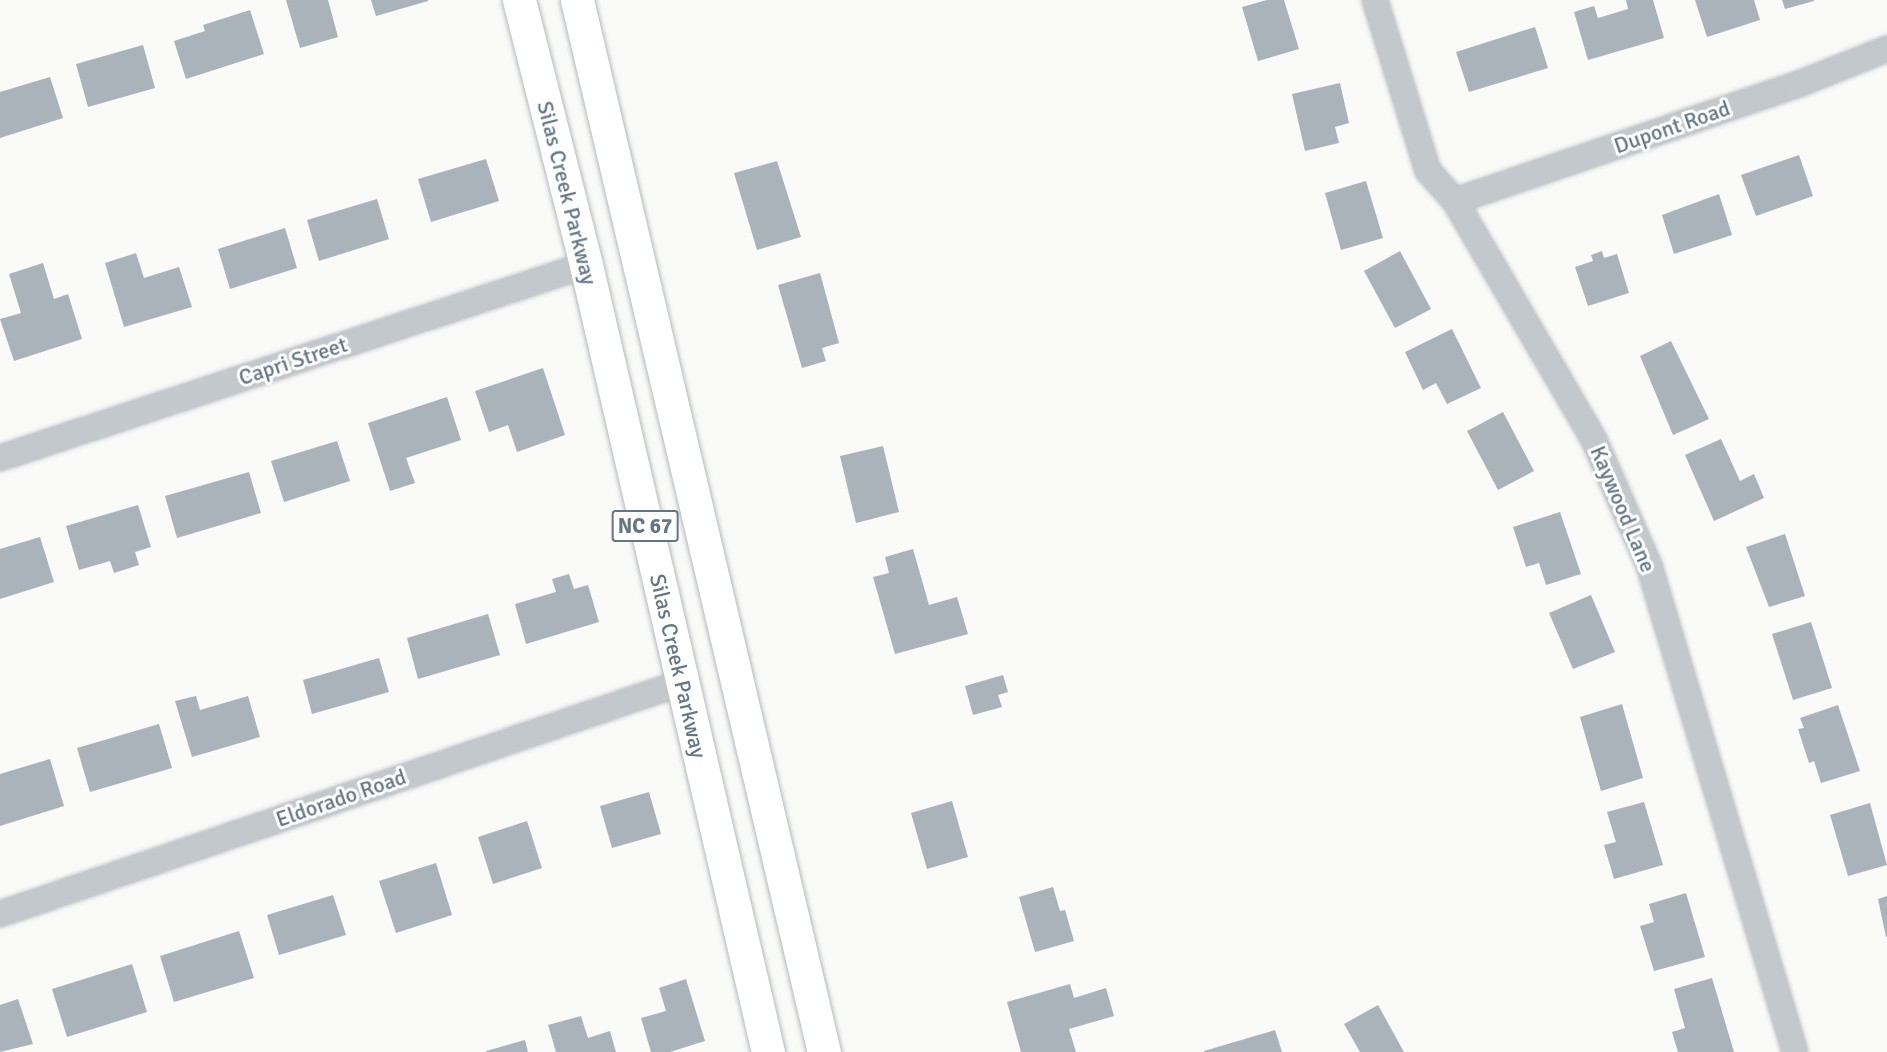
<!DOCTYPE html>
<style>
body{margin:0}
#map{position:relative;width:1887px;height:1052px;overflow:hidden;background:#fafaf8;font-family:Signika,sans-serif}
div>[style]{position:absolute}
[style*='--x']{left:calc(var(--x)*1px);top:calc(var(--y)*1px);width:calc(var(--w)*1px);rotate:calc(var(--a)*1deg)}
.building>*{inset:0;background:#aab3b9}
.roads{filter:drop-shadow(0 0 2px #b5babe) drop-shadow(0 0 2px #b5babe)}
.street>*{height:24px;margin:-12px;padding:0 12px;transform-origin:12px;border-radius:12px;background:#c3c8cc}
.primary>*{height:33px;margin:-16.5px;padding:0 16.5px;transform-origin:16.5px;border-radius:16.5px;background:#fff}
span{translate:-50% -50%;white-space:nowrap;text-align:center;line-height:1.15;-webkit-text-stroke:6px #fff;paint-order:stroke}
.shield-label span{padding:2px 4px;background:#fff;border:2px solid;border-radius:4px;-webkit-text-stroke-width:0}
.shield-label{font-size:21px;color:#657683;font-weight:700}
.street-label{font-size:22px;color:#657683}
</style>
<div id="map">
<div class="building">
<div style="clip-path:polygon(286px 0,328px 0,338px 37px,300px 48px)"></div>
<div style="clip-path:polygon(371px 0,428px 0,428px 1px,376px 16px)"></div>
<div style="clip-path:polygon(1267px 0,1284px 0,1299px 49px,1258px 61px,1242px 7px)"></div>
<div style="clip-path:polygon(1626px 0,1653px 0,1664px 38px,1588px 60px,1574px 12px,1594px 6px,1598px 18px,1628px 9px)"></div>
<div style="clip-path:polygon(1695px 0,1754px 0,1760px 20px,1707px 37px)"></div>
<div style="clip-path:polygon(1782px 0,1814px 0,1814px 1px,1785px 9px)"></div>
<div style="clip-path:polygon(250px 10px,264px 54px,186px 79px,174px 41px,205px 31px,203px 25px)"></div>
<div style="clip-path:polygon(1535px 27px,1548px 68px,1469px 92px,1456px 52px)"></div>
<div style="clip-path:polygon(143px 45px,155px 88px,88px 107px,76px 64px)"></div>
<div style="clip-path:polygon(50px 77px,63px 118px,0 138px,0 92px)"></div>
<div style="clip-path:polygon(1340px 83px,1349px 123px,1335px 127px,1339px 143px,1305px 151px,1292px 94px)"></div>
<div style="clip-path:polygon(1799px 155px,1813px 196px,1756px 216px,1741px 175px)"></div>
<div style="clip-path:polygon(486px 159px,499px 201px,431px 222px,418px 179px)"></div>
<div style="clip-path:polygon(777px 161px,801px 237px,757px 250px,734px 173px)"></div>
<div style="clip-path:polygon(1366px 181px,1383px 238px,1341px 250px,1325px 193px)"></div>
<div style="clip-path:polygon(1719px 194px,1732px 235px,1674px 254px,1662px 215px)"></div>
<div style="clip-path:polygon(377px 199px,389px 239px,319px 261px,307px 220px)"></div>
<div style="clip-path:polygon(285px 228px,297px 268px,230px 289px,218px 249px)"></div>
<div style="clip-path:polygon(1400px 251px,1431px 309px,1395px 328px,1364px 271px)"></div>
<div style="clip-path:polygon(1602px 251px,1604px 258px,1617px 254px,1629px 293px,1588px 306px,1575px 267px,1593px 261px,1591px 255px)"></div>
<div style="clip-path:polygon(136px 253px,144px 278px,179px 267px,192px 307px,124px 327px,105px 263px)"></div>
<div style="clip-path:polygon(43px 263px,54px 299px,68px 294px,82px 339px,14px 361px,0 319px,21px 313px,9px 274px)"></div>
<div style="clip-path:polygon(820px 273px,839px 343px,822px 348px,826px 361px,802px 368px,778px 285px)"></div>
<div style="clip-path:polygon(1452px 329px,1481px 388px,1447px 404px,1436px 383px,1423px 390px,1405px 352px)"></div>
<div style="clip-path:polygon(1671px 341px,1709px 419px,1673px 435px,1640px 356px)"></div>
<div style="clip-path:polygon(543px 368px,565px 435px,517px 452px,508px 425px,489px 432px,475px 391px)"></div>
<div style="clip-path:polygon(447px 397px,461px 440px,406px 458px,415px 483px,390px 491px,368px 423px)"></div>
<div style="clip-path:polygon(1503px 412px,1534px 471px,1498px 490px,1467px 431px)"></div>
<div style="clip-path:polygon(1721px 439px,1740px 481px,1754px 474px,1764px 498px,1714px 521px,1685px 455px)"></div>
<div style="clip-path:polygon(337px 441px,350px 481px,284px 502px,271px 461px)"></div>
<div style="clip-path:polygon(883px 446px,899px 512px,856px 523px,840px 456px)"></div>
<div style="clip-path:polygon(249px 472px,261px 513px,177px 538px,165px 496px)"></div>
<div style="clip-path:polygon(138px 505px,151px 547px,135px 552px,139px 565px,114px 573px,110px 561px,79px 570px,66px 526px)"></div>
<div style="clip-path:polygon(1560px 512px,1581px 574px,1546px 585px,1539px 563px,1526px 567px,1513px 527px)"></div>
<div style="clip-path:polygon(1785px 534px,1805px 596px,1769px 607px,1746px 547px)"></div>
<div style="clip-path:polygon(40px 537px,54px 582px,0 599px,0 549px)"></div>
<div style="clip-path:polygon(913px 549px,929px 605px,957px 597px,968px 634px,895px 654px,873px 577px,889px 573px,885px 557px)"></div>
<div style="clip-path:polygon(569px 574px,574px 589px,588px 585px,599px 622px,526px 644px,515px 604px,556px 592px,552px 579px)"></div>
<div style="clip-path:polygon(1591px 595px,1615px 652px,1573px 669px,1549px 613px)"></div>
<div style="clip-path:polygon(488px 614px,500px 655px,418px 679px,407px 638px)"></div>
<div style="clip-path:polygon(1811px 622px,1832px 688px,1793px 700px,1772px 634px)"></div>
<div style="clip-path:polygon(379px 658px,389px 692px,312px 714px,303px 680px)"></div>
<div style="clip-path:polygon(1003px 675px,1008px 692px,998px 695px,1002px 707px,973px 715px,965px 686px)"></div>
<div style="clip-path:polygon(196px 696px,200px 710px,248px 696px,260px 737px,192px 757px,175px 701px)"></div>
<div style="clip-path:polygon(1622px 704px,1643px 778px,1601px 791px,1580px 717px)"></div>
<div style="clip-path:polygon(1838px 705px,1860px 771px,1821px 783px,1814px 761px,1809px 763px,1798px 729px,1804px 728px,1800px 718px)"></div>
<div style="clip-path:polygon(159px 724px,172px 768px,90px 792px,77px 748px)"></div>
<div style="clip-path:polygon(50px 759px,64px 806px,0 826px,0 774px)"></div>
<div style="clip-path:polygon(649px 792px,661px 834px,612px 848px,600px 806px)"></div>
<div style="clip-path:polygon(952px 801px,968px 857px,927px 869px,911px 813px)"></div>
<div style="clip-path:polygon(1644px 802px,1663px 865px,1614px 879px,1604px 845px,1616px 842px,1607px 812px)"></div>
<div style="clip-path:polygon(1870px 803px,1887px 865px,1848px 876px,1830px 815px)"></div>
<div style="clip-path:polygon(527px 821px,542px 868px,493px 884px,478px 837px)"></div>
<div style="clip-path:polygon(436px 863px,452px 915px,396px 933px,379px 881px)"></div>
<div style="clip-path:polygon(1053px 887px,1060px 911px,1065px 910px,1074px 941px,1035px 952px,1019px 897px)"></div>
<div style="clip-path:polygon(1686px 893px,1705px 957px,1654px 971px,1640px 926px,1654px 922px,1649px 904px)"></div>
<div style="clip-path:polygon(333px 895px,346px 935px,279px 955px,267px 915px)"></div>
<div style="clip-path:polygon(1887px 896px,1887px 937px,1886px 937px,1878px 899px)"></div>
<div style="clip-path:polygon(239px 931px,254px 978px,174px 1002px,160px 956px)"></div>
<div style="clip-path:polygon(132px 964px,147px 1012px,67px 1037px,52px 989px)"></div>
<div style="clip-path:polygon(1712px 978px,1734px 1052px,1678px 1052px,1672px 1032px,1685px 1028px,1674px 989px)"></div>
<div style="clip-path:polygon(686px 979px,705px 1041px,670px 1052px,651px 1052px,641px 1018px,666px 1011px,659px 988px)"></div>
<div style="clip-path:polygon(1070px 984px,1074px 998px,1106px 988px,1114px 1016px,1069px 1029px,1076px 1052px,1021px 1052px,1007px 1002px)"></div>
<div style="clip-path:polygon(18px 999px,33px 1044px,0 1052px,0 1005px)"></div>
<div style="clip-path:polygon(1378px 1005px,1404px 1052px,1360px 1052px,1344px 1024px)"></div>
<div style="clip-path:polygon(581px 1016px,588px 1038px,610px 1031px,616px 1052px,556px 1052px,548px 1025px)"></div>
<div style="clip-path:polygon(1275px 1030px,1282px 1052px,1204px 1052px,1204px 1051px)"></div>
<div style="clip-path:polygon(525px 1040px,528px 1052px,486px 1052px,486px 1051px)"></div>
</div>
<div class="roads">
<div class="street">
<div style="--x:1375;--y:0;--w:179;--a:72.8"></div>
<div style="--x:1428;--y:171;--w:40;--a:48"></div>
<div style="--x:1455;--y:201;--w:276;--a:59.8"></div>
<div style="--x:1594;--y:440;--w:137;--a:66.3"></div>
<div style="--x:1649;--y:565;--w:508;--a:73.31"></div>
<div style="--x:1455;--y:201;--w:363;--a:-18.8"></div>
<div style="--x:1799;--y:84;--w:95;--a:-21.7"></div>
<div style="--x:0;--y:458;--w:617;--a:-18.23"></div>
<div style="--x:0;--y:914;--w:719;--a:-18.74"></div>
</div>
<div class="primary">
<div style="--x:519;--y:0;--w:273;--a:75.8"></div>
<div style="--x:586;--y:265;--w:808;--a:76.98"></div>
<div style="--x:577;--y:0;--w:1081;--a:76.79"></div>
</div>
</div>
<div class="shield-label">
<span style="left:645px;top:526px">NC 67</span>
</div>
<div class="street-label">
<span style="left:1672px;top:127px;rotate:-19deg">Dupont Road</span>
<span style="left:567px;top:193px;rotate:76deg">Silas Creek Parkway</span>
<span style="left:293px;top:361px;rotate:-18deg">Capri Street</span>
<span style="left:1623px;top:509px;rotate:67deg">Kaywood Lane</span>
<span style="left:678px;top:666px;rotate:77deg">Silas Creek Parkway</span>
<span style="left:341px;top:798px;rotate:-19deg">Eldorado Road</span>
</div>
</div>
